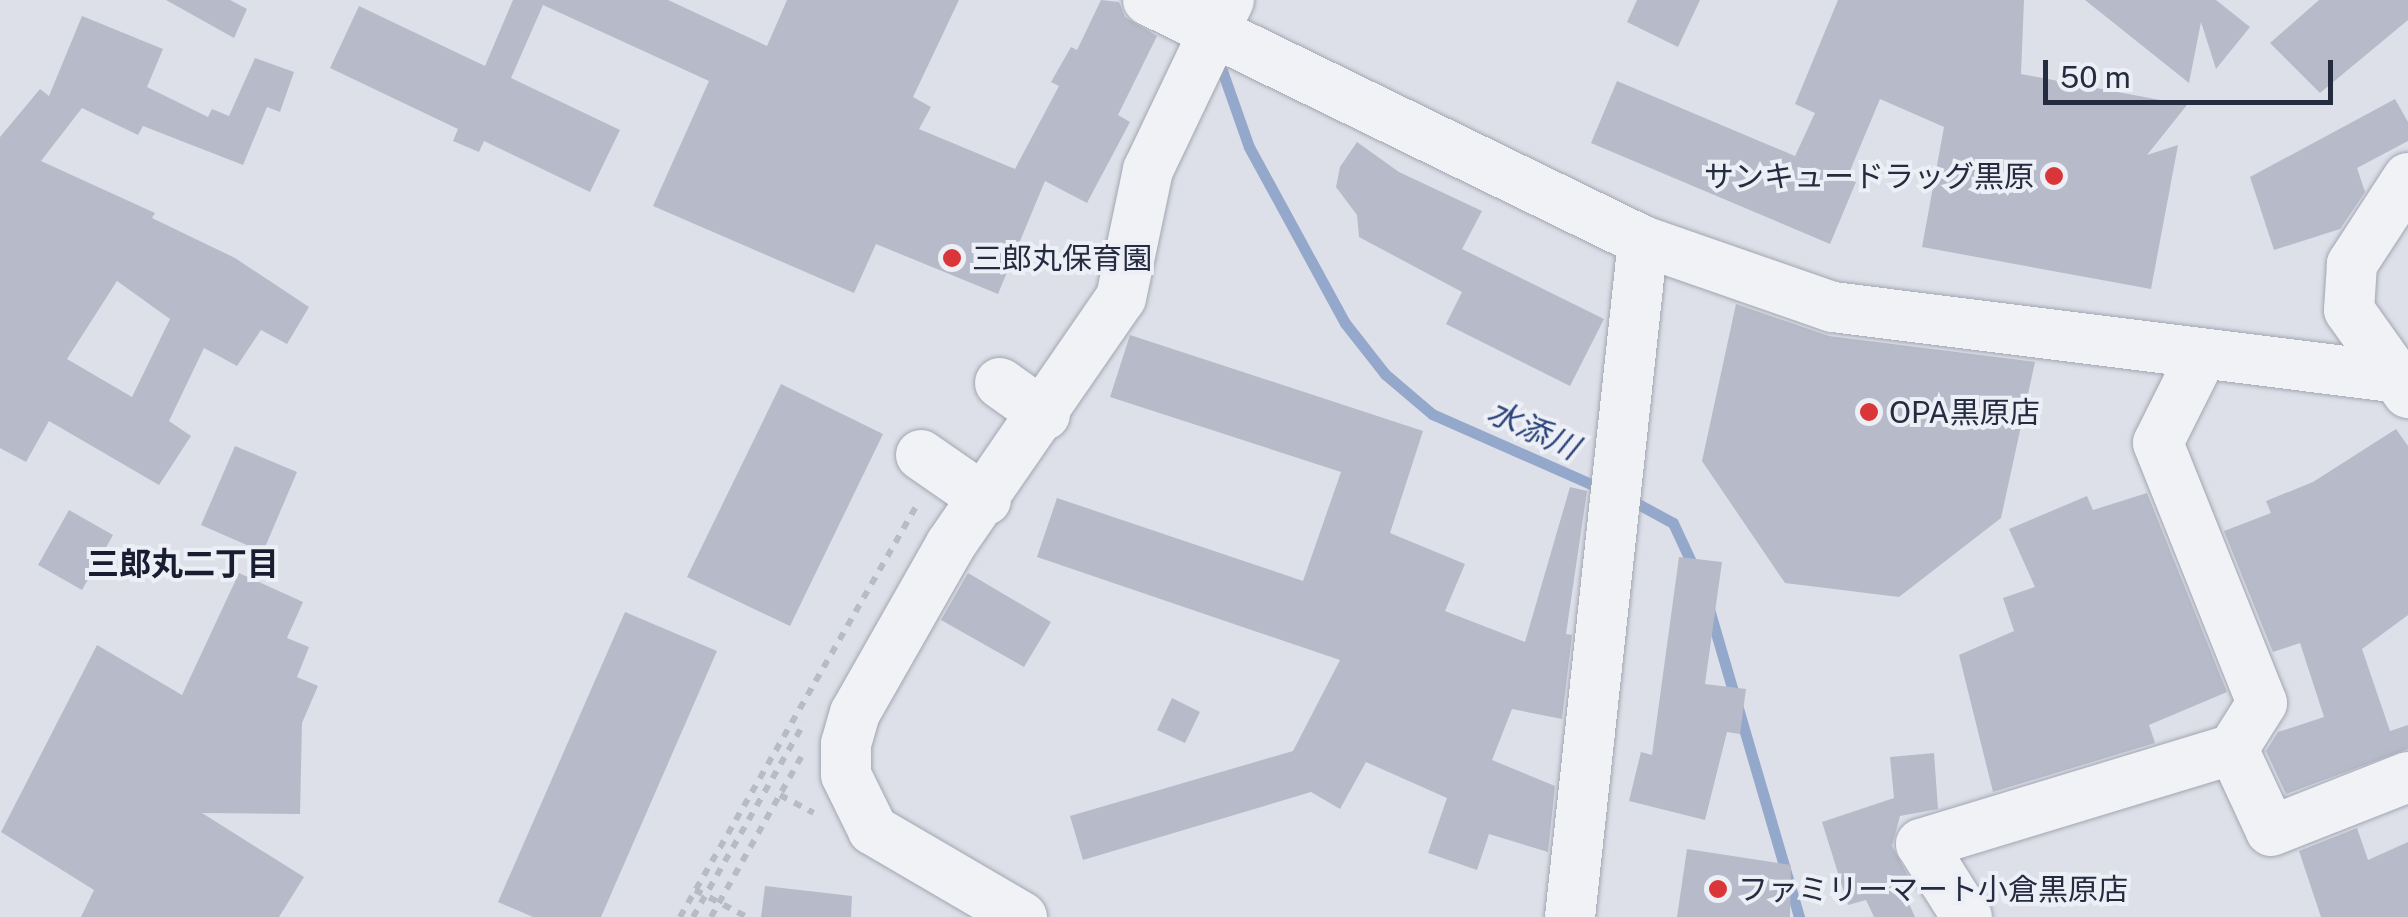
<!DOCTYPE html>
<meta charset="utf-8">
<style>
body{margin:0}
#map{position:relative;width:2408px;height:917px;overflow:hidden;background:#dde0e8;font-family:"Public Sans","Noto Sans JP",sans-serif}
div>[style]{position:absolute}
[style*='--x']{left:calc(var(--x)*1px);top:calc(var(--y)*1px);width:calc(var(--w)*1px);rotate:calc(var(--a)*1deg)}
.stream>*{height:11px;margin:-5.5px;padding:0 5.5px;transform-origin:5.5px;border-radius:5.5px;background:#94a8cc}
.building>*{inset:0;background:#b7bbc9}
.path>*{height:6px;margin-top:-3px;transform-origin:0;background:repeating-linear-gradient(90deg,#b7bbc3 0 8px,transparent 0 16px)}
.roads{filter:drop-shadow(0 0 2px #a2a6b2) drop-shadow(0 0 2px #a2a6b2)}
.minor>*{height:50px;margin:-25px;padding:0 25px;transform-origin:25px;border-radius:25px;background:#f0f2f6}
.dots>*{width:28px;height:28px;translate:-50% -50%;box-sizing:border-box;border:5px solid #edeff6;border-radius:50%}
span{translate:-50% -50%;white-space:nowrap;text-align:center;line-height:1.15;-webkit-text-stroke:8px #edeff6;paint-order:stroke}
.poi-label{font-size:30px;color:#252c40}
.right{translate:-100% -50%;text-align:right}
.left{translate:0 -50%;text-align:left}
.water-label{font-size:32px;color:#2c4478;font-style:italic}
.neighbourhood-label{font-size:32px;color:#181d31;font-weight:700}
.scale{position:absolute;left:2043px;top:60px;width:290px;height:45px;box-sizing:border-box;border:5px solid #252c40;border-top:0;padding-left:12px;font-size:30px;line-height:35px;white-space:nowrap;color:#252c40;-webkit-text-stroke:8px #edeff6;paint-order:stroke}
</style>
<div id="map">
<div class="stream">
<div style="--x:1218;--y:59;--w:93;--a:70.6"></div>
<div style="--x:1249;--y:147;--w:200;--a:61.4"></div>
<div style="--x:1345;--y:323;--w:65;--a:51.9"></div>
<div style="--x:1385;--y:374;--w:62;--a:40.4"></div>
<div style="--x:1432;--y:414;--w:186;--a:23.8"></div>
<div style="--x:1629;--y:499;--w:50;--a:28.6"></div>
<div style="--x:1673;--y:523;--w:50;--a:65"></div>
<div style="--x:1709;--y:609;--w:321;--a:73.7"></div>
</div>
<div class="building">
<div style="clip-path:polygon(166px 0,230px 0,247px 9px,234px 38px)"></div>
<div style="clip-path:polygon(513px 0,668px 0,767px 46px,787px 0,959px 0,913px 97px,931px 107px,919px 129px,1015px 169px,1059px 86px,1051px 82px,1071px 47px,1077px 50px,1101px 0,1119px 2px,1125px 17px,1157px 36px,1118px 115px,1130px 122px,1087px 203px,1045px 181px,998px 294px,876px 244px,854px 293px,653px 206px,709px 81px,543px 5px,511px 78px,620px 130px,590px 192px,484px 141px,479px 152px,453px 141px,458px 129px,330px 68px,359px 6px,485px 66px)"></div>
<div style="clip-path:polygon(1637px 0,1700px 0,1678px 47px,1627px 22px)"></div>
<div style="clip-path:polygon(1838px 0,2024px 0,2021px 74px,2187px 105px,2147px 155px,2178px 145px,2151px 289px,1922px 247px,1944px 127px,1880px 99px,1847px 178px,1856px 182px,1830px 244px,1591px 143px,1617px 81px,1795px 156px,1815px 113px,1795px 104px)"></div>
<div style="clip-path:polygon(2085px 0,2216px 0,2250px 27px,2216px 69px,2201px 22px,2189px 83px)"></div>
<div style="clip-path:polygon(2319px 0,2408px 0,2408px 20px,2320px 93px,2270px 43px)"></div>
<div style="clip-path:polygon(evenodd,82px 16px,163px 49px,147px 87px,208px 117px,212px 109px,229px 116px,255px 58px,294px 72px,280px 112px,267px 107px,243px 165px,143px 126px,138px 135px,82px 108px,41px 161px,155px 213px,152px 218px,235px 258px,309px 307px,287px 344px,261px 330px,237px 366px,204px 348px,169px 421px,191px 436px,159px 485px,49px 421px,26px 462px,0 448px,0 137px,40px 89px,49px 96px,82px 16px,117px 281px,170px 319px,132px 397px,67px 359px,117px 281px)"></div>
<div style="clip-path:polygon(2395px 99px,2408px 122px,2408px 141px,2357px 168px,2365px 192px,2340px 229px,2274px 250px,2250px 177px)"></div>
<div style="clip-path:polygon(1357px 142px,1399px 172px,1482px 211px,1462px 249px,1604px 319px,1570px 386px,1446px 324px,1462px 292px,1359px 237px,1357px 215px,1336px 187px,1340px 167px)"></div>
<div style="clip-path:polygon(1736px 304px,1829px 336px,2035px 362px,2001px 518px,1899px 597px,1785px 583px,1702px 461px)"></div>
<div style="clip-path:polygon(1130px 335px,1423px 431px,1390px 533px,1465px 564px,1445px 611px,1525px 642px,1570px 487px,1587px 491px,1566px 634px,1572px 635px,1562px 719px,1512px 709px,1492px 760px,1555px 786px,1548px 852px,1489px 834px,1477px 870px,1428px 853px,1447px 798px,1366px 762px,1340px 809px,1311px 792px,1083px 860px,1070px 816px,1293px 751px,1340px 660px,1037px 557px,1057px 498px,1303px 581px,1341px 472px,1110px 397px)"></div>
<div style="clip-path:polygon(781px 384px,883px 434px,790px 626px,687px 577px)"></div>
<div style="clip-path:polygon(2396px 429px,2408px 446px,2408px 615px,2362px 649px,2390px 731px,2408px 725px,2408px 749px,2286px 794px,2266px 751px,2278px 732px,2324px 717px,2300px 643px,2273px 652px,2224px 531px,2271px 513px,2266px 501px,2313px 482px)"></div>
<div style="clip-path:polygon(235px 446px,297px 472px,263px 552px,201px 525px)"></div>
<div style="clip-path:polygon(2147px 493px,2227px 692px,2149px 725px,2155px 743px,1993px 792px,1959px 655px,2014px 631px,2003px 598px,2035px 587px,2009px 529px,2087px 496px,2093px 510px)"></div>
<div style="clip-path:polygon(69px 510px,113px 535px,82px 590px,38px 565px)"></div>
<div style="clip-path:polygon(1679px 557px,1722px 562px,1705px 684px,1746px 689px,1740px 734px,1727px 732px,1705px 820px,1629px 801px,1641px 752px,1652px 755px)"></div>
<div style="clip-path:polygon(239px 573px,303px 602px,287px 638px,309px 647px,297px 677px,318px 686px,302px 723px,300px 814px,202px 813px,304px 877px,279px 917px,81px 917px,94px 890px,1px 832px,97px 645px,182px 695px)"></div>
<div style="clip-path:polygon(968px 573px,1051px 622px,1024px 667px,941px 620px)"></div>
<div style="clip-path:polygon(625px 612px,717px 651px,601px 917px,533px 917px,498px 902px)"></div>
<div style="clip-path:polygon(1172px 698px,1200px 712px,1185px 743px,1157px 730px)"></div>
<div style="clip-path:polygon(1934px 753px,1938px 809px,1900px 816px,1892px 846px,1913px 885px,1902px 888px,1915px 917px,1874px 917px,1866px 900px,1848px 905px,1822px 822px,1894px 798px,1890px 757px)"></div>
<div style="clip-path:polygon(2357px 828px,2368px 860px,2408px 842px,2408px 917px,2321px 917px,2299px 851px)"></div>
<div style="clip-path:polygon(1687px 849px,1791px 865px,1790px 917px,1677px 917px)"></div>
<div style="clip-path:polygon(765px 886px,852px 896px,851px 917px,761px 917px)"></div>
</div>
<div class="path">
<div style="--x:780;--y:795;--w:38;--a:28"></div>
<div style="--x:695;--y:890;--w:59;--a:27.4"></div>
<div style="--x:680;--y:917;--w:479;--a:-60.1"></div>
<div style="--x:693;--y:917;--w:224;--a:-60.2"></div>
<div style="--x:711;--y:917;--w:184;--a:-60.6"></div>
</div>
<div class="roads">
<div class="minor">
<div style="--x:1148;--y:0;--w:551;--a:25.96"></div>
<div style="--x:1643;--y:241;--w:201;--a:19.2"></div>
<div style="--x:1833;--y:307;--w:579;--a:7.14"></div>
<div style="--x:2408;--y:178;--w:103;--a:123.1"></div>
<div style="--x:2352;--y:264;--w:46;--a:93.7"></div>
<div style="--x:2349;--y:310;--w:102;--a:54.6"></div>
<div style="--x:2201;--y:357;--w:96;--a:116.6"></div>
<div style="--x:2158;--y:443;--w:280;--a:68.2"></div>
<div style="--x:2262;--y:703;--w:54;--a:122.2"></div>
<div style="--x:1000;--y:383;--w:55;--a:35.4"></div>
<div style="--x:921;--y:455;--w:79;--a:34.7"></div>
<div style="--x:1022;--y:917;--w:173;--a:-149.7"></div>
<div style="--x:873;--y:830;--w:61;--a:-116.1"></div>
<div style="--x:846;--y:775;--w:31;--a:-90"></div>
<div style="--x:846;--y:744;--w:32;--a:-74"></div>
<div style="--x:855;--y:713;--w:194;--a:-60.4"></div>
<div style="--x:951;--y:544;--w:299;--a:-55.4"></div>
<div style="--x:1121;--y:298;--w:131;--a:-78.1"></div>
<div style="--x:1148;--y:170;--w:188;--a:-64.5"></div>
<div style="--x:1570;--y:917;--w:680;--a:-83.84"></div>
<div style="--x:1967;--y:917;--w:86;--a:-122.2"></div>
<div style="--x:1921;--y:844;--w:326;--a:-16.9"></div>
<div style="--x:2233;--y:749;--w:90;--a:65.1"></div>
<div style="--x:2271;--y:831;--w:147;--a:-21.5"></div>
</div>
</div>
<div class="dots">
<div style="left:2054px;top:176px;background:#da3639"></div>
<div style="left:952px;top:258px;background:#da3639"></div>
<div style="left:1869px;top:412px;background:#da3639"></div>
<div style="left:1718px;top:889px;background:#da3639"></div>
</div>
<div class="poi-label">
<span class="right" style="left:2034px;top:176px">サンキュードラッグ黒原</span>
<span class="left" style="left:972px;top:258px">三郎丸保育園</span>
<span class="left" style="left:1889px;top:412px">OPA黒原店</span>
<span class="left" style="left:1738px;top:889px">ファミリーマート小倉黒原店</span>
</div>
<div class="water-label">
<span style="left:1533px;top:430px;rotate:25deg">水添川</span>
</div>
<div class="neighbourhood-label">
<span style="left:183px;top:564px">三郎丸二丁目</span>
</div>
<div class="scale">50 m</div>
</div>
